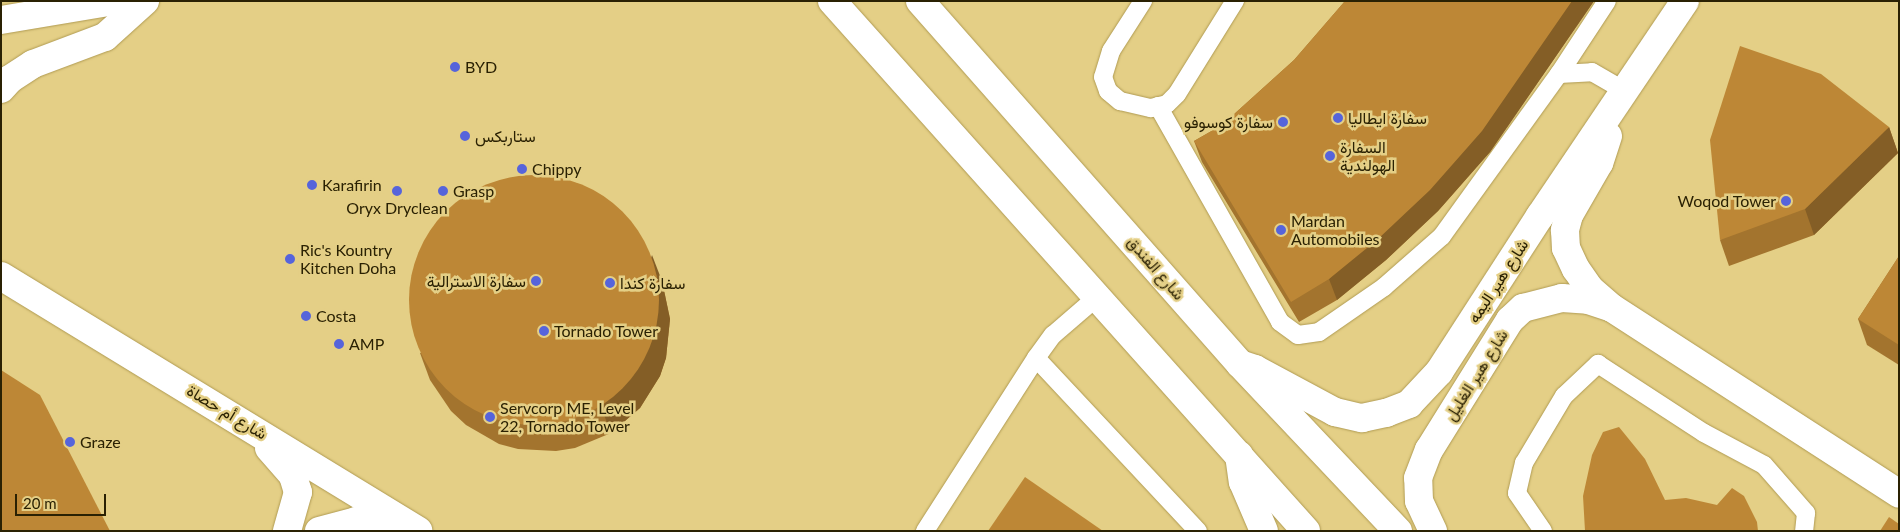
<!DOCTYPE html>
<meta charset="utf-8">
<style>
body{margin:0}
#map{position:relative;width:1900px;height:532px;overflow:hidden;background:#e4cf86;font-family:Lato,Vazirmatn,sans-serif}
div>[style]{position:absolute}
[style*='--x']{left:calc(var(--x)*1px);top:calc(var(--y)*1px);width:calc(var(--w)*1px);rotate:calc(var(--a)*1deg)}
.roads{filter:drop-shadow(0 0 1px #b09b53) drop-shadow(0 0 1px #b09b53)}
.lane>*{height:18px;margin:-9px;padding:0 9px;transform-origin:9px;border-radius:9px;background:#fff}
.street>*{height:28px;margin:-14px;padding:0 14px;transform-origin:14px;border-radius:14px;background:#fff}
.secondary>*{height:28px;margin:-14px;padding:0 14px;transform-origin:14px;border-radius:14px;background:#fff}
.wall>*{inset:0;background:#a3742e}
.shaded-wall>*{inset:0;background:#845e26}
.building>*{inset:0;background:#bd8736}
.round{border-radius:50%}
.dots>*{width:14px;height:14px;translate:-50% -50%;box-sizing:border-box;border:2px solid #e4cf86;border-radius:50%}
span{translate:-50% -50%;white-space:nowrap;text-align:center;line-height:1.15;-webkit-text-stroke:5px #e4cf86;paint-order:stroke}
.poi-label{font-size:16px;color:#2a2103}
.left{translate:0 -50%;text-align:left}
.right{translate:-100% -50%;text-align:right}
.street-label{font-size:16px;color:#2a2103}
.frame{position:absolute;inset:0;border:2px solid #2a2103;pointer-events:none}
.scale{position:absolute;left:15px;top:494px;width:91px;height:22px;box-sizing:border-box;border:2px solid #2a2103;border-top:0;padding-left:6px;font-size:15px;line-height:18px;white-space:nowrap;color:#2a2103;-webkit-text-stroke:4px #e4cf86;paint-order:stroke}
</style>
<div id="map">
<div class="roads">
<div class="lane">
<div style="--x:1143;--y:1;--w:59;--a:122.6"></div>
<div style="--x:1111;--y:51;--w:27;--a:107"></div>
<div style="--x:1103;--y:77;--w:15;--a:70"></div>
<div style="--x:1108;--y:91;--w:16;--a:40"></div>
<div style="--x:1120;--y:101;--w:32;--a:13"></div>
<div style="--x:1151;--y:108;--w:16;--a:-14"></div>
<div style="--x:1167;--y:104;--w:14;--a:-45"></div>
<div style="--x:1177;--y:94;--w:110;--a:-58.1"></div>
<div style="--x:1559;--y:74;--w:33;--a:-3"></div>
<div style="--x:1592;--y:72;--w:39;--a:30"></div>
<div style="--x:1158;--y:106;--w:248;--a:60.5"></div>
<div style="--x:1280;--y:322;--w:22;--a:36"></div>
<div style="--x:1298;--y:335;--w:21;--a:-8"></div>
<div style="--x:1319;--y:332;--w:79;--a:-34.7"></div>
<div style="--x:1384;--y:287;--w:77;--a:-41.3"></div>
<div style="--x:1442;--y:236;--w:200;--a:-54.2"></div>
<div style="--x:1559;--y:74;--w:87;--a:-56.7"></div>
<div style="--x:1036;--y:358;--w:237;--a:46.9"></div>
<div style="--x:925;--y:531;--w:206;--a:-57.3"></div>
<div style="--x:1036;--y:358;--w:29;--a:-54"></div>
<div style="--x:1053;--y:335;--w:58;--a:-40.8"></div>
<div style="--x:1543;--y:531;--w:46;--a:-124.4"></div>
<div style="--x:1517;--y:493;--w:31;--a:-77"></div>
<div style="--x:1524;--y:463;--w:78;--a:-59.2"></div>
<div style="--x:1564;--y:396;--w:47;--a:-43.3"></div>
<div style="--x:1598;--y:364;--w:126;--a:33.1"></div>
<div style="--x:1704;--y:433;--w:68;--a:28.1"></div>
<div style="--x:1764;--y:465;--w:64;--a:48.8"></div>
<div style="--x:1806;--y:513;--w:18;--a:96"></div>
</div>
<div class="street">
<div style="--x:1;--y:89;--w:13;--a:-48"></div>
<div style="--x:10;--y:79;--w:27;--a:-33"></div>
<div style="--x:33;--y:64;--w:77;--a:-20.6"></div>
<div style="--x:105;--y:37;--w:54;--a:-42"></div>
<div style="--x:1608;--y:136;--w:28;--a:108"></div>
<div style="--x:1599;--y:163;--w:60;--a:120"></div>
<div style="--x:1569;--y:215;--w:16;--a:105"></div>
<div style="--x:1565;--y:230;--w:18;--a:87"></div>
<div style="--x:1566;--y:248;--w:23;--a:65"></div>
<div style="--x:1576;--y:269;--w:24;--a:55"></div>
<div style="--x:1590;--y:289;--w:29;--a:41"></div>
<div style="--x:1612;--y:308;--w:342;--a:32.9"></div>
<div style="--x:1;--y:276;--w:489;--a:31.4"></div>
<div style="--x:1240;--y:364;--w:16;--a:18"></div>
<div style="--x:1255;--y:369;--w:91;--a:28.3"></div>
<div style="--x:1335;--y:412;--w:28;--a:13"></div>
<div style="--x:1362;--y:418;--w:25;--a:-12"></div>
<div style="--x:1386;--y:413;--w:25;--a:-21"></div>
<div style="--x:1409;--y:404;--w:44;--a:-46.8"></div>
<div style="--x:1439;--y:372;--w:186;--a:-57.1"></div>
<div style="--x:1540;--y:216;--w:259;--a:-56"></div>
<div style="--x:269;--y:448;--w:37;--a:49"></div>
<div style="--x:293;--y:476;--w:17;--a:73"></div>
<div style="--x:298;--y:492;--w:41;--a:105.8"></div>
<div style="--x:1239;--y:455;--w:27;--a:82"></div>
<div style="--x:1243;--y:482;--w:53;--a:66.8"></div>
<div style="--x:319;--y:531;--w:38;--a:-15"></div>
<div style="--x:356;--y:521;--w:47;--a:12.3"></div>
<div style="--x:1433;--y:531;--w:33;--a:-115"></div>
<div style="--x:1419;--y:501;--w:23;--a:-92"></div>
<div style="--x:1418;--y:478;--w:30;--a:-69"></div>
<div style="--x:1429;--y:450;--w:153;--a:-58.1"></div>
<div style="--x:1510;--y:320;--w:18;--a:-43"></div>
<div style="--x:1523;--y:308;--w:40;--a:-14.4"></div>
<div style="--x:1562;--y:298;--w:26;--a:4"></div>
<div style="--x:1588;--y:300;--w:23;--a:18"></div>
</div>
<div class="secondary">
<div style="--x:832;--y:1;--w:711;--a:48.19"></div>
<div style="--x:920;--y:1;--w:484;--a:48.6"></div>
<div style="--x:1240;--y:364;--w:230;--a:46.6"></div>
<div style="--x:1;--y:20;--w:115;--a:-9.5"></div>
</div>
</div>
<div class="wall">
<div style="clip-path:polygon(1345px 1px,1594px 1px,1490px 152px,1438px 211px,1386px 260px,1337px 300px,1299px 322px,1202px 162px,1194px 141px,1222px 125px,1294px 60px)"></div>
<div style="clip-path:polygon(1889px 127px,1898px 153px,1814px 235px,1729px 266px,1720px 240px)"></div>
<div style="clip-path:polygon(1899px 256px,1899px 365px,1867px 345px,1858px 319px)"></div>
<div style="clip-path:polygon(662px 281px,670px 319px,666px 358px,660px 376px,640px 408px,611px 433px,575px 448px,556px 451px,518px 449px,499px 444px,466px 425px,451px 411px,430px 380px,420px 353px)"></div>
</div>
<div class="shaded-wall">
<div style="clip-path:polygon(1572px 1px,1594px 1px,1490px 152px,1438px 211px,1386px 260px,1337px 300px,1329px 279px)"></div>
<div style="clip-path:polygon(1889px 127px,1898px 153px,1814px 235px,1805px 209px)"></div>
<div style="clip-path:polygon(652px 255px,662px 281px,670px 319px,666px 358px,660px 376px,640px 408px,611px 433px,601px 407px)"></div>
</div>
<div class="building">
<div style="clip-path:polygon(1345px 1px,1572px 1px,1482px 131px,1430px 190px,1378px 239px,1329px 279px,1291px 302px,1194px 141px,1222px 125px,1294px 60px)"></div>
<div style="clip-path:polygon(1740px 46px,1821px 74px,1889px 127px,1805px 209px,1720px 240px,1710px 140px)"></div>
<div class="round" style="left:409px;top:175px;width:250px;height:250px"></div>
<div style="clip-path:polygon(1899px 256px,1899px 345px,1858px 319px)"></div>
<div style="clip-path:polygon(1px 370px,40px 395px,110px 531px,1px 531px)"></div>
<div style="clip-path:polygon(1619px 427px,1645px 459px,1665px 500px,1686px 498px,1717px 505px,1732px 488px,1744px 496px,1757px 522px,1758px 531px,1585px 531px,1583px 496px,1592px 455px,1603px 432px)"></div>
<div style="clip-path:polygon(1025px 477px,1103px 531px,988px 531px)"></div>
<div style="clip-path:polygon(1889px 517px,1899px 524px,1899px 531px,1880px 531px)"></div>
</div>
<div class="dots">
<div style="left:455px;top:67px;background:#5664db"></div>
<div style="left:1338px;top:118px;background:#5664db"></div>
<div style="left:1283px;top:122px;background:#5664db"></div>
<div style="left:465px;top:136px;background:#5664db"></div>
<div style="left:1330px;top:156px;background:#5664db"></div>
<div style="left:522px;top:169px;background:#5664db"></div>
<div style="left:312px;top:185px;background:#5664db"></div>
<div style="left:397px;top:191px;background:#5664db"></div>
<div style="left:443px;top:191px;background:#5664db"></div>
<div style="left:1786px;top:201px;background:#5664db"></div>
<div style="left:1281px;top:230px;background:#5664db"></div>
<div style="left:290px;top:259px;background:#5664db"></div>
<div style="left:536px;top:281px;background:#5664db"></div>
<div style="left:610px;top:283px;background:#5664db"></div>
<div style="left:306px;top:316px;background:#5664db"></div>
<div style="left:544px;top:331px;background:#5664db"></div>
<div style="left:339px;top:344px;background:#5664db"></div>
<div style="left:490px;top:417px;background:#5664db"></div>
<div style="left:70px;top:442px;background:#5664db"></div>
</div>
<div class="poi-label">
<span class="left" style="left:465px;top:67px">BYD</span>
<span class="left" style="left:1348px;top:118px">سفارة ايطاليا</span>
<span class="right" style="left:1273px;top:122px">سفارة كوسوفو</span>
<span class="left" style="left:475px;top:136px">ستاربكس</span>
<span class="left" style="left:1340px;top:156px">السفارة<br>الهولندية</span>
<span class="left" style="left:532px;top:169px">Chippy</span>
<span class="left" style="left:322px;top:185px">Karafirin</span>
<span class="left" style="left:453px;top:191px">Grasp</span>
<span class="right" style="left:1776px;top:201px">Woqod Tower</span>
<span style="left:397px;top:208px">Oryx Dryclean</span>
<span class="left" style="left:1291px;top:230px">Mardan<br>Automobiles</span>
<span class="left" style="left:300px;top:259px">Ric's Kountry<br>Kitchen Doha</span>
<span class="right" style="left:526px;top:281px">سفارة الاسترالية</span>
<span class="left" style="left:620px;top:283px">سفارة كندا</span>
<span class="left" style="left:316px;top:316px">Costa</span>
<span class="left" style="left:554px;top:331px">Tornado Tower</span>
<span class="left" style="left:349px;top:344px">AMP</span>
<span class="left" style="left:500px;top:417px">Servcorp ME, Level<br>22, Tornado Tower</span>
<span class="left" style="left:80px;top:442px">Graze</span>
</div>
<div class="street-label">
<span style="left:1156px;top:268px;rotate:49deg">شارع الفندق</span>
<span style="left:1498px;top:281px;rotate:-57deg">شارع هير اليمه</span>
<span style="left:1476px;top:375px;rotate:-58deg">شارع هير الغليل</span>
<span style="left:227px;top:412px;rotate:31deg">شارع أم حصاة</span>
</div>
<div class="frame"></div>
<div class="scale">20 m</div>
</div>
